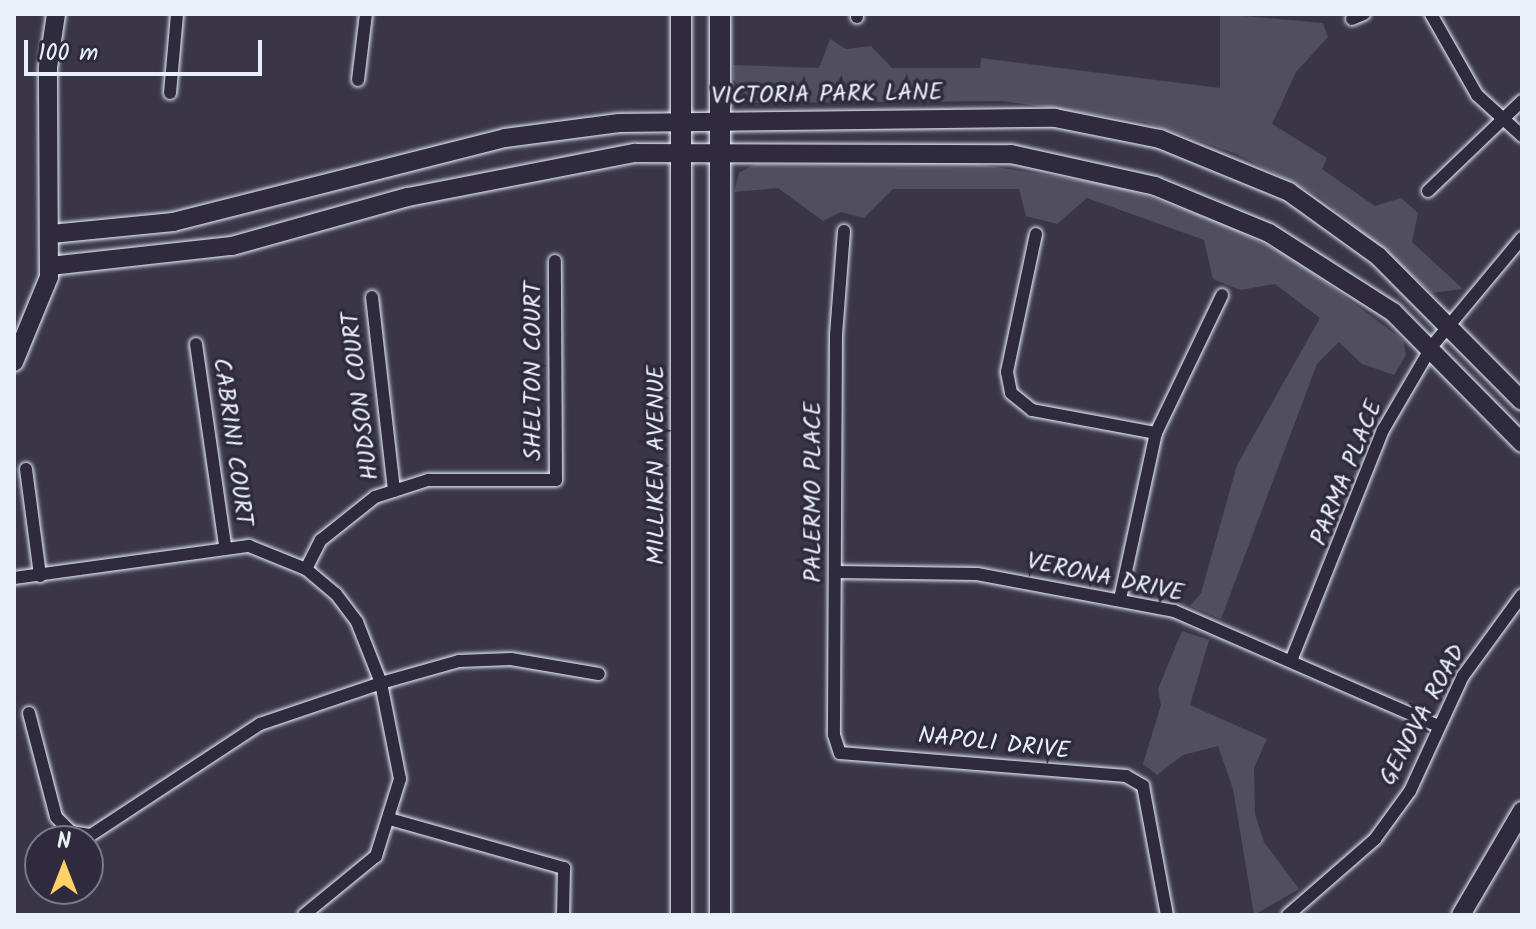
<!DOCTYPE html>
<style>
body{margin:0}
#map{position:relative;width:1536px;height:929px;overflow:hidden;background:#3a3648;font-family:Kalam,sans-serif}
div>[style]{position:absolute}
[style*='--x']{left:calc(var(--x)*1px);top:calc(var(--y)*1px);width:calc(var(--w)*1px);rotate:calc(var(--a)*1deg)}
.green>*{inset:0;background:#504e5f}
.roads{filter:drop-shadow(0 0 2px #e8f1f8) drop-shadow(0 0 2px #e8f1f8)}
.street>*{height:12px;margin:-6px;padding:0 6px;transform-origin:6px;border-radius:6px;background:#2f2a3d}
.secondary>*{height:18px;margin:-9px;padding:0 9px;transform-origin:9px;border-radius:9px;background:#2f2a3d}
.primary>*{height:20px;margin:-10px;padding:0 10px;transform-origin:10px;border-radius:10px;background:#2f2a3d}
span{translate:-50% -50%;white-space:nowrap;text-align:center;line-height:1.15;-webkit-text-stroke:7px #2f2a3d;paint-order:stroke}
.street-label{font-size:24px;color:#e8f1f8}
.frame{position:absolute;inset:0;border:16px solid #e8f1f8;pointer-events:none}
.north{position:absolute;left:24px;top:825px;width:80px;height:80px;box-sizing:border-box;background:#2f2a3d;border:2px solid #797a88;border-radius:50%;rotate:0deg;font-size:22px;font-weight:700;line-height:32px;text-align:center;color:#e8f1f8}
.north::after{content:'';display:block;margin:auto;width:28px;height:36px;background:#ffd166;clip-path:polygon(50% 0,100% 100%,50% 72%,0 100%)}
.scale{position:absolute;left:24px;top:40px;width:238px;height:36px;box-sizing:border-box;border:4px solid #e8f1f8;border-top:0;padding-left:10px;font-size:24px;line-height:28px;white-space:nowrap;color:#e8f1f8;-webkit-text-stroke:6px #2f2a3d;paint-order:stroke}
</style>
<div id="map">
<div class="green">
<div style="clip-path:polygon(1220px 14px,1323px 23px,1328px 37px,1296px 72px,1272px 124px,1327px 158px,1322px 169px,1375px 206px,1401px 198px,1418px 213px,1412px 242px,1463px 289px,1432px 293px,1320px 197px,1237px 154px,1144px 122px,1003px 101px,753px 103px,733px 79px,733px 65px,819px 68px,830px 39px,846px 49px,871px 46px,892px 68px,980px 68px,981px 58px,1220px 88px)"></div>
<div style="clip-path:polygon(971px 163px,1121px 187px,1227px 225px,1297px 261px,1403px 340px,1406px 355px,1394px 375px,1362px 364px,1339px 342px,1317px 364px,1221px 619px,1190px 606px,1201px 593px,1237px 465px,1320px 318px,1275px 284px,1240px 290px,1213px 279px,1204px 240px,1087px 198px,1057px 224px,1026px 216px,1019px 189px,893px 189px,864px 218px,841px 212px,823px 221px,778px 188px,734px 192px,739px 173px,754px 164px)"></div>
<div style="clip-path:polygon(1182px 631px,1209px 640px,1190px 705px,1267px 739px,1254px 768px,1255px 814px,1264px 842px,1299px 889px,1254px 915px,1233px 789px,1218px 746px,1183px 755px,1157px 775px,1143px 764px,1161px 705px,1158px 689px)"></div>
</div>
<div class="roads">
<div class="street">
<div style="--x:857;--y:14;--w:3;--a:90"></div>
<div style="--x:1431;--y:14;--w:93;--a:60.4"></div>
<div style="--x:1477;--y:95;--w:61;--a:42.3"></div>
<div style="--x:1352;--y:19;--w:13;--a:-23"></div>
<div style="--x:358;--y:80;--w:66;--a:-83.1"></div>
<div style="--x:170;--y:93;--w:79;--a:-84.9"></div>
<div style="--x:1428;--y:191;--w:130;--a:-43.8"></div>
<div style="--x:844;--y:231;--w:104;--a:94.4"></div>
<div style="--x:836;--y:335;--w:400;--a:90.3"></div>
<div style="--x:834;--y:735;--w:19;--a:72"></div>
<div style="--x:840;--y:753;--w:287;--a:4.6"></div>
<div style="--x:1126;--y:776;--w:20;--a:30"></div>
<div style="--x:1143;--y:786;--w:131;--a:79.5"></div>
<div style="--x:1036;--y:234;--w:141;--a:101.9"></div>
<div style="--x:1007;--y:372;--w:21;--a:79"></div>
<div style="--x:1011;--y:393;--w:27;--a:39"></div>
<div style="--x:1032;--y:410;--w:126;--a:10.5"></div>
<div style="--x:372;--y:297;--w:195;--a:83.5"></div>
<div style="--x:196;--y:344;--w:204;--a:81.8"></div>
<div style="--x:26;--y:469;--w:108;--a:82.5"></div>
<div style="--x:306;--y:569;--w:33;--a:-63"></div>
<div style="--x:321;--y:540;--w:69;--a:-38.5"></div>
<div style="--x:375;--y:497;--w:56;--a:-17.8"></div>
<div style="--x:428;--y:480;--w:128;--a:0"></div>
<div style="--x:556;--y:480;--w:219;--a:-90.3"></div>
<div style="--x:836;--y:572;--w:141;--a:0.8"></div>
<div style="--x:977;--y:574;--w:200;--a:10.6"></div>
<div style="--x:1174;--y:611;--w:289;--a:23.5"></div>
<div style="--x:14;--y:578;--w:237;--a:-7.8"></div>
<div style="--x:249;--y:546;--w:61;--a:22"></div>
<div style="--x:306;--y:569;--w:39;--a:40"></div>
<div style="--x:336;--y:594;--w:35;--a:53"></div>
<div style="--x:357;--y:622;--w:66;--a:68.5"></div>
<div style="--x:381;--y:683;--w:98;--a:78.8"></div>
<div style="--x:400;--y:779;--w:81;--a:107.3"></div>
<div style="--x:376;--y:856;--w:93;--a:140.7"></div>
<div style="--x:1120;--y:599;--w:170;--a:-77.8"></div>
<div style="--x:1156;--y:433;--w:153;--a:-64.4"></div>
<div style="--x:1291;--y:661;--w:249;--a:-68.3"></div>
<div style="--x:1383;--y:430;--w:97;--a:-59.7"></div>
<div style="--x:1432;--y:346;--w:141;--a:-50.2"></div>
<div style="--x:29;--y:713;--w:107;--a:75.4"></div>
<div style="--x:56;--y:817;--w:21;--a:45"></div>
<div style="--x:71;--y:832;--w:20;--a:9"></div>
<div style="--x:91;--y:835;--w:202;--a:-33.3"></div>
<div style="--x:260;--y:724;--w:128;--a:-18.7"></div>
<div style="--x:381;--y:683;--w:81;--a:-15.8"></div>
<div style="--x:459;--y:661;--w:52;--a:-2.2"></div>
<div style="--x:511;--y:659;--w:89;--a:9.7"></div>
<div style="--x:393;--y:820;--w:178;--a:15.7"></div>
<div style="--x:564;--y:868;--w:47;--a:91.2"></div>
<div style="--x:1288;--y:915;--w:116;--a:-41.1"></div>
<div style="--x:1375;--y:839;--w:59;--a:-53.9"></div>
<div style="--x:1410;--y:791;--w:127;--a:-65.3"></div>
<div style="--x:1463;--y:676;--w:100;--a:-53.9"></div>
</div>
<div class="secondary">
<div style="--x:51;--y:234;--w:123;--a:-5.6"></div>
<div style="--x:173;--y:222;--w:342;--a:-14.2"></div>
<div style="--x:505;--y:138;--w:115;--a:-7.5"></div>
<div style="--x:619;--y:123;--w:436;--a:-0.7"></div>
<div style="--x:1055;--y:118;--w:107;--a:11.3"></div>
<div style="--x:1160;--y:139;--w:139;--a:22.3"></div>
<div style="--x:1289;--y:192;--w:110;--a:35.7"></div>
<div style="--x:1378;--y:256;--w:204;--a:45.2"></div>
<div style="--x:50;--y:266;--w:183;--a:-6.3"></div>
<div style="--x:232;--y:246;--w:183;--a:-15.6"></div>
<div style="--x:408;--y:197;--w:231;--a:-11"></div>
<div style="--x:635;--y:153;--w:376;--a:0.2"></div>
<div style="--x:1011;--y:154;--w:148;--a:12.5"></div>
<div style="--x:1155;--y:186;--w:123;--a:22.4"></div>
<div style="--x:1269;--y:233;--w:147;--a:32.5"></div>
<div style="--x:1393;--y:312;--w:184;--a:45.4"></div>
<div style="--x:14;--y:362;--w:92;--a:-67.6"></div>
<div style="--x:49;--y:277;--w:210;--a:-90.3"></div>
<div style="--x:48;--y:67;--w:54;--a:-81.4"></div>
<div style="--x:1461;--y:915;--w:121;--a:-59.6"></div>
</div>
<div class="primary">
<div style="--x:681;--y:14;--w:901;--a:90"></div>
<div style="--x:720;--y:14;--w:901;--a:90"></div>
</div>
</div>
<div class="street-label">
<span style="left:827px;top:95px;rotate:-1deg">VICTORIA PARK LANE</span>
<span style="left:534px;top:371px;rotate:-90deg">SHELTON COURT</span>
<span style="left:361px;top:396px;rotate:-97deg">HUDSON COURT</span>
<span style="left:232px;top:442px;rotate:82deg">CABRINI COURT</span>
<span style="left:657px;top:465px;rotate:-90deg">MILLIKEN AVENUE</span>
<span style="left:1347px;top:473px;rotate:-68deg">PARMA PLACE</span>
<span style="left:814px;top:492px;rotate:-90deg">PALERMO PLACE</span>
<span style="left:1105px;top:578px;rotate:12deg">VERONA DRIVE</span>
<span style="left:1423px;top:715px;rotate:-62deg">GENOVA ROAD</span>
<span style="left:994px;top:744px;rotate:6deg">NAPOLI DRIVE</span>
</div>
<div class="frame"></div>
<div class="north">N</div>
<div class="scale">100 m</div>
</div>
